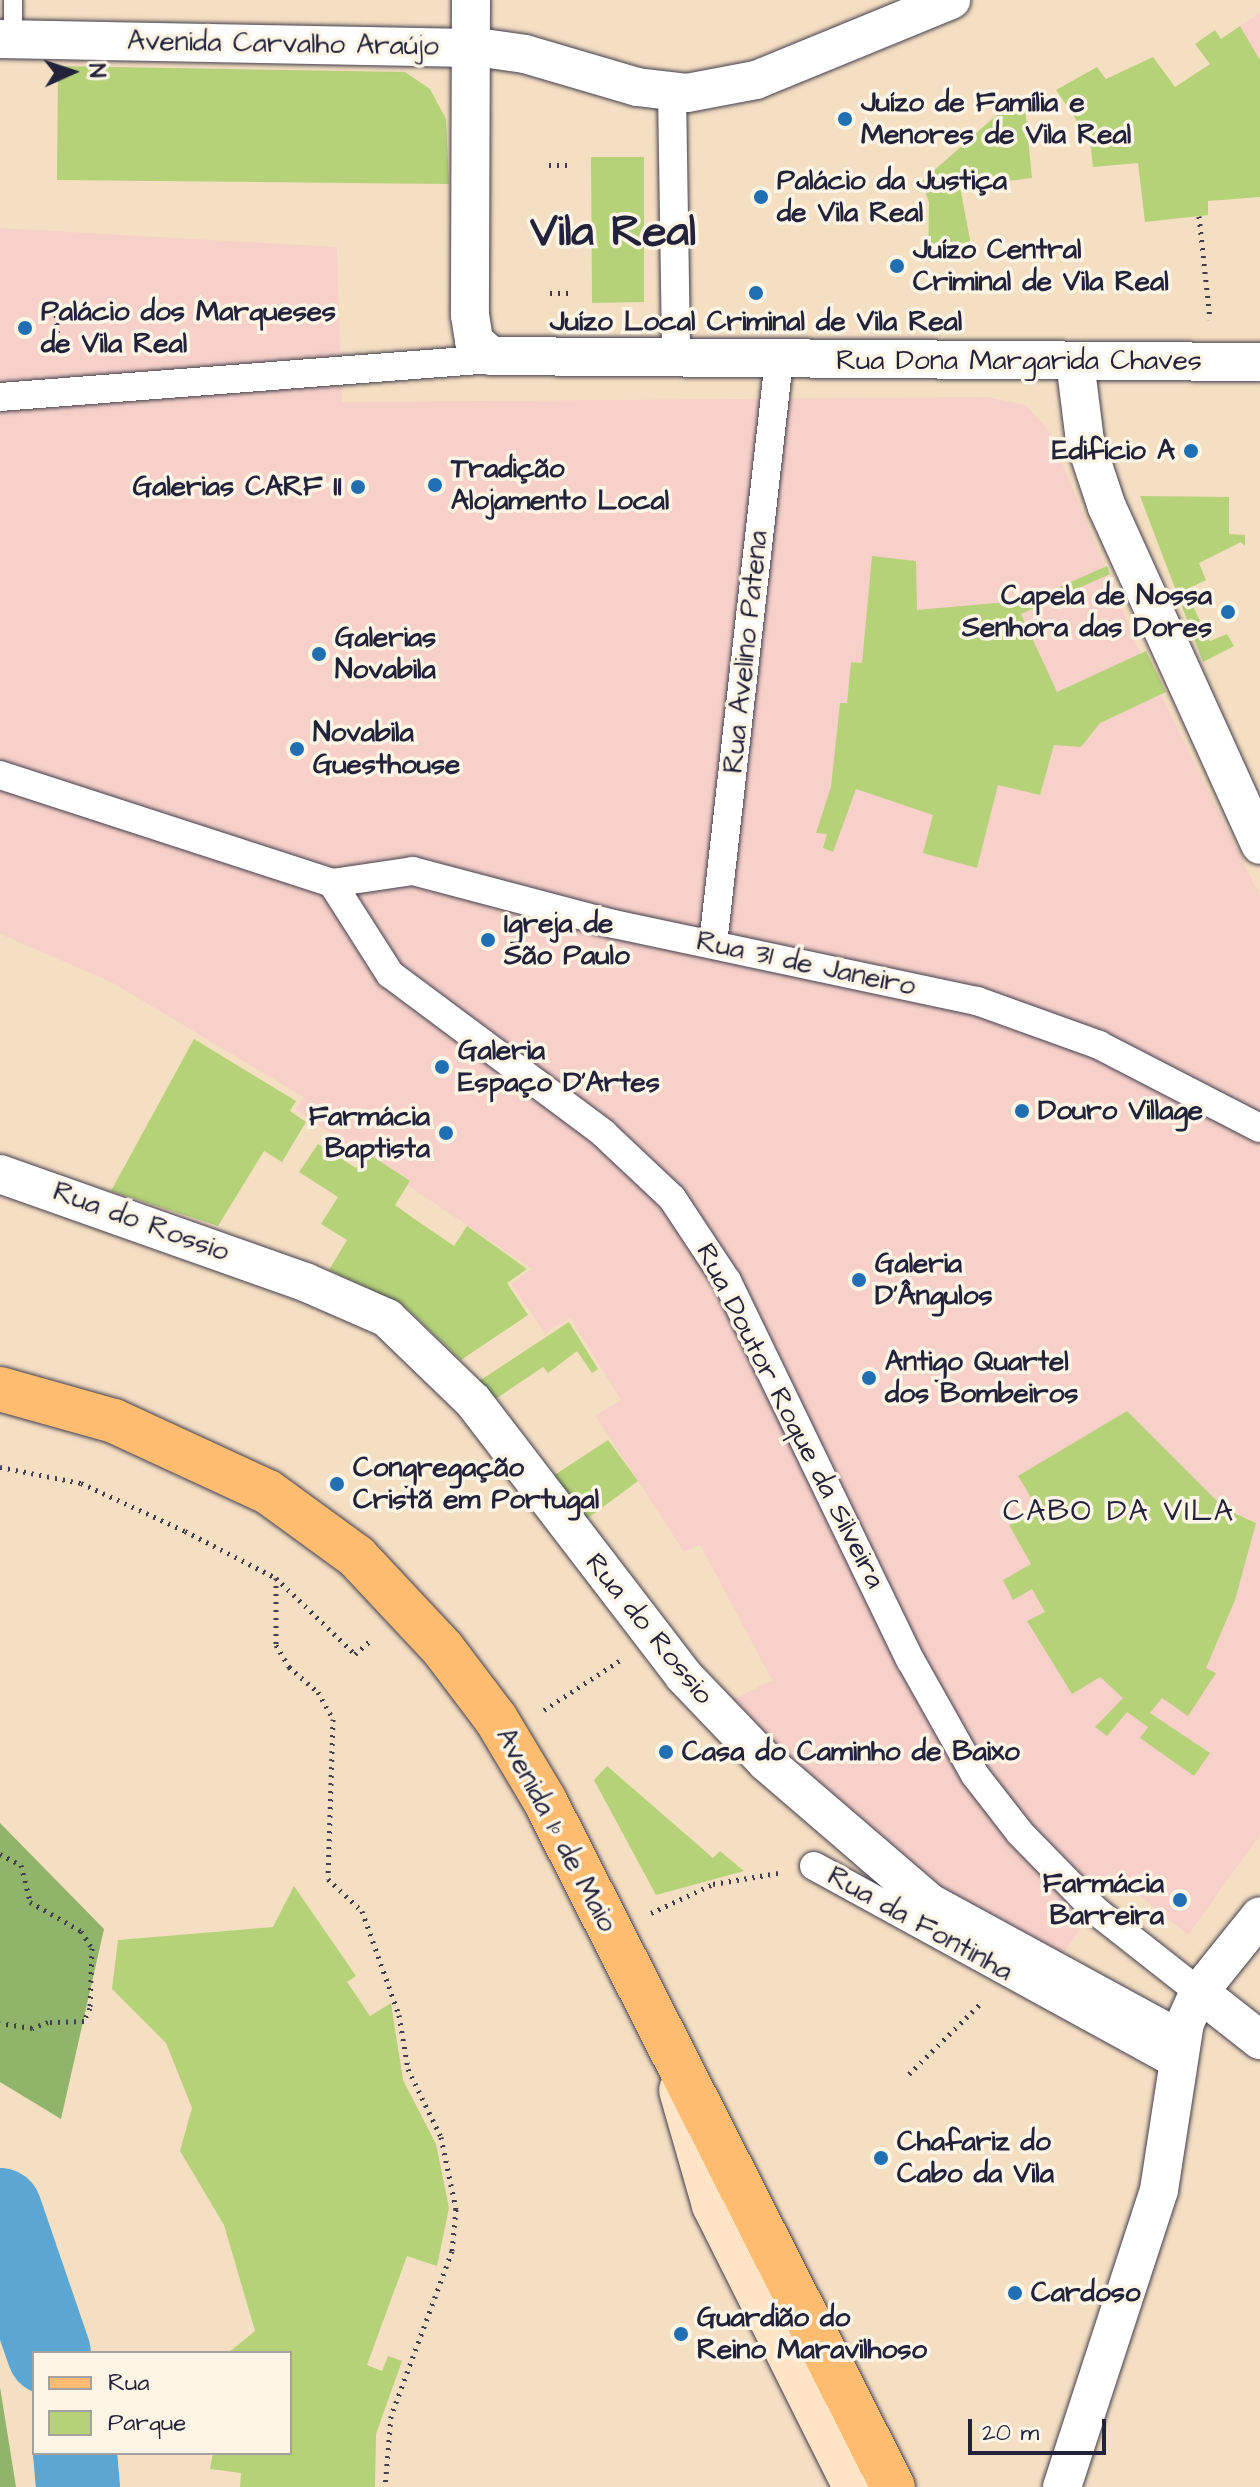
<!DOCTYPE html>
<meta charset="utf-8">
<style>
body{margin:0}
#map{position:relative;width:1260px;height:2487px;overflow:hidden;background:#f5dfc2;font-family:"Architects Daughter",sans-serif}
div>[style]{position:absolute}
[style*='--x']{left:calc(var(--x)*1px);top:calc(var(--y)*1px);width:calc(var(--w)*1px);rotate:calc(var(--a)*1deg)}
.built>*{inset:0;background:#f7d1c9}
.green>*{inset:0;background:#b5d279}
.forest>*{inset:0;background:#90b469}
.river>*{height:84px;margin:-42px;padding:0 42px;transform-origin:42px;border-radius:42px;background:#5ca6d4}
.path>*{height:5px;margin-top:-2.5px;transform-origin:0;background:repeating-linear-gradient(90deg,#423e4f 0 2px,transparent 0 8px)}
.roads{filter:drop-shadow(0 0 2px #423e4f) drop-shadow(0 0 2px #423e4f)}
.service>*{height:18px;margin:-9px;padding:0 9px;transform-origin:9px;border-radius:9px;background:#fff}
.pedestrian>*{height:28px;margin:-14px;padding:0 14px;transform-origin:14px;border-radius:14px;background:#fff}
.minor>*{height:38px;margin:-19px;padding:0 19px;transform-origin:19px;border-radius:19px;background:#fff}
.secondary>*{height:44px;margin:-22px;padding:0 22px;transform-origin:22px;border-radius:22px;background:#ffe4c6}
.primary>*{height:44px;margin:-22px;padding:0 22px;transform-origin:22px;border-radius:22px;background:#febc70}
.dots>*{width:22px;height:22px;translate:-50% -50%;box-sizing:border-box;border:4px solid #fcf5e5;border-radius:50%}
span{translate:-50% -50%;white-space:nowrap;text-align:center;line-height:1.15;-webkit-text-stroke:7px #fcf5e5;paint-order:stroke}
.street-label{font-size:28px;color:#22223b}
.poi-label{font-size:28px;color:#22223b;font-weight:700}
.left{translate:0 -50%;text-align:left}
.right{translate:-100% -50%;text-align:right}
.neighbourhood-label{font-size:30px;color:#22223b;letter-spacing:2px}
.town-label{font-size:44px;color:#22223b;font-weight:700}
.legend{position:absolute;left:32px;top:2351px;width:260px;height:104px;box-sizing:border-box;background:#fcf5e5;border:2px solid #a5a1a1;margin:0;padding:10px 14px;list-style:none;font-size:24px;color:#22223b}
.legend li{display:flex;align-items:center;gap:16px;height:40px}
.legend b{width:40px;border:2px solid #a5a1a1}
.north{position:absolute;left:32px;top:32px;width:80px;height:80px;-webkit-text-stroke:6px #fcf5e5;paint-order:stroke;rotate:87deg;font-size:22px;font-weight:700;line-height:32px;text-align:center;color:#22223b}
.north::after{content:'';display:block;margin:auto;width:28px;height:36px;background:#22223b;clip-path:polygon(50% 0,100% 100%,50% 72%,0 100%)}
.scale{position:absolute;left:968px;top:2419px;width:138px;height:36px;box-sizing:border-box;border:4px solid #22223b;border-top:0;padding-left:10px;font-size:24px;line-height:28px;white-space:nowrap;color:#22223b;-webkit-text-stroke:6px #fcf5e5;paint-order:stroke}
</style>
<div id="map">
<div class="built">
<div style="clip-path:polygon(1260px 12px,1260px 60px,1240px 26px)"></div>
<div style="clip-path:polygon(0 228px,337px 247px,342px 402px,987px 397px,1026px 405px,1049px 431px,1138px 648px,1260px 896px,1260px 1835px,1188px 1935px,1116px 1877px,1061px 1957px,914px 1878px,729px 1702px,772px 1680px,700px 1545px,684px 1552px,595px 1415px,621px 1400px,570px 1318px,545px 1333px,511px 1284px,532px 1269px,296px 1110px,304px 1097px,111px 982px,0 934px)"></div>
</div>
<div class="green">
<div style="clip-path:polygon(1240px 26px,1260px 60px,1260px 197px,1208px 201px,1208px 215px,1145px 222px,1138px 163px,1093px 167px,1090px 140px,1056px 90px,1097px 67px,1106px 79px,1153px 57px,1175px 87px,1210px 64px,1195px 44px,1215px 30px,1221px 39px)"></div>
<div style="clip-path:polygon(58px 66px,405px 72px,430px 89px,446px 119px,449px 184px,57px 180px)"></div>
<div style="clip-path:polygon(1017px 97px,1025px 108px,1032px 178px,960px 187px,974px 261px,928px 262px,929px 202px,921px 182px)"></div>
<div style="clip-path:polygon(591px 157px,644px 157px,644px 302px,592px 303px)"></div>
<div style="clip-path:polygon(1140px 496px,1229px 497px,1229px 534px,1245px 535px,1245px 546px,1241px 542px,1199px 563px,1206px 580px,1185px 590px,1210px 641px,1227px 634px,1234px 646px,1203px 662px)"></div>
<div style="clip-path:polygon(872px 556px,916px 561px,917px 610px,1030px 600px,1107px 566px,1110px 574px,1021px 614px,1057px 692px,1146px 651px,1166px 692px,1100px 723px,1081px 747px,1054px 745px,1040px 795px,998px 785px,977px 868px,923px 853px,933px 815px,856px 789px,833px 852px,823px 848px,827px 834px,816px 833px,831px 787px,840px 703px,847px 703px,851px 662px,862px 663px)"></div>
<div style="clip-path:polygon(194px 1039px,296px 1101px,290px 1111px,306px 1122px,282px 1162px,264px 1151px,218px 1226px,111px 1191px)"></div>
<div style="clip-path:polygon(318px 1144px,356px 1168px,366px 1152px,410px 1181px,395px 1205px,413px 1218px,454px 1246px,467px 1226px,527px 1269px,507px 1283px,528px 1315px,461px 1360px,402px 1304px,329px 1270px,347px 1240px,321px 1224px,338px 1197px,299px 1172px)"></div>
<div style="clip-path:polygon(569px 1322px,598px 1369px,592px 1373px,577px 1351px,548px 1373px,543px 1367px,491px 1402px,476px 1383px)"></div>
<div style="clip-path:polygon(1127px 1411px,1225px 1509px,1256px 1523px,1235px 1600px,1206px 1668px,1216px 1673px,1188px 1716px,1162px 1698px,1150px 1713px,1210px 1753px,1194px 1776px,1140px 1738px,1148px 1727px,1127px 1712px,1107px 1736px,1095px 1727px,1123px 1698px,1100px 1677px,1072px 1694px,1027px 1621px,1045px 1612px,1032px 1589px,1013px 1600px,1003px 1580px,1031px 1564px,1009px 1525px,1038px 1509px,1018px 1476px)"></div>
<div style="clip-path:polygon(608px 1440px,638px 1481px,584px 1521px,550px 1478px)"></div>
<div style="clip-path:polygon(607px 1766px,713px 1858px,720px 1851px,744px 1871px,656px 1895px,594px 1780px)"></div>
<div style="clip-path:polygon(294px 1886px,356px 1976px,347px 1982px,370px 2016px,391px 2003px,403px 2080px,436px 2144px,449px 2208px,437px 2266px,407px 2256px,367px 2365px,382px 2371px,388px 2356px,402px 2361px,376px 2434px,375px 2487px,240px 2487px,241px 2473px,210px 2469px,213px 2453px,290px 2453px,290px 2353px,228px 2353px,255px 2331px,224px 2225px,180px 2151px,192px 2108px,166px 2043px,112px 1989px,118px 1940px,273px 1927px)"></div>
</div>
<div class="forest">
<div style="clip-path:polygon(0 1823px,104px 1929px,61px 2119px,0 2082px)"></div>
<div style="clip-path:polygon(0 2386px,0 2387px,16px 2487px,0 2487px)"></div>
</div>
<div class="river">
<div style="--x:0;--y:2210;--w:151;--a:71.1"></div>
<div style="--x:75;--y:2453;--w:34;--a:85"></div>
</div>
<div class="path">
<div style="--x:549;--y:165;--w:22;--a:0"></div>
<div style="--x:1199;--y:216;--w:104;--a:83.9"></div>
<div style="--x:550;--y:293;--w:21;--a:0"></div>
<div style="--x:55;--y:299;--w:55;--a:85.8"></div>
<div style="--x:0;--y:1467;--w:83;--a:11.2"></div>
<div style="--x:81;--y:1483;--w:115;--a:24.8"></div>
<div style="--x:185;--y:1531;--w:102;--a:27.3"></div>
<div style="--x:276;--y:1578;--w:110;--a:43.9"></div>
<div style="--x:355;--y:1654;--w:20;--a:-41"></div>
<div style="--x:276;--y:1578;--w:67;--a:90"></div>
<div style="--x:276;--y:1645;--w:26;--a:59"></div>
<div style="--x:289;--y:1667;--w:38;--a:41"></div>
<div style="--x:318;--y:1692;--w:31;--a:61"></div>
<div style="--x:333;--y:1719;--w:160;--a:91.8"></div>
<div style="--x:328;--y:1879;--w:47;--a:43.3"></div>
<div style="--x:362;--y:1911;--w:110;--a:70.4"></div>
<div style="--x:399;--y:2015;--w:55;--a:80.5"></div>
<div style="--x:408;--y:2069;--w:76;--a:64.1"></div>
<div style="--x:441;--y:2137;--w:74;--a:78.2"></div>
<div style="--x:456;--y:2209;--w:42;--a:95.4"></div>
<div style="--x:452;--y:2251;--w:176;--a:110.3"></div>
<div style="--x:391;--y:2416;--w:71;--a:94.8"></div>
<div style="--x:544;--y:1710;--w:90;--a:-33.2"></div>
<div style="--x:0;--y:1854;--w:24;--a:28"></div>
<div style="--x:21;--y:1865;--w:38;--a:76"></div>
<div style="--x:30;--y:1902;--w:59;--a:29.6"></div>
<div style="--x:81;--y:1931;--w:20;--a:57"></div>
<div style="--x:92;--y:1948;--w:60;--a:91.9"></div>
<div style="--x:90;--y:2008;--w:14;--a:115"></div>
<div style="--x:84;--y:2021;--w:36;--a:178"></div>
<div style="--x:48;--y:2022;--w:17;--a:159"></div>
<div style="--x:32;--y:2028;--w:32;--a:-171"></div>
<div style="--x:651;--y:1913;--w:68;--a:-25.1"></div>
<div style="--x:713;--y:1884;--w:66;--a:-9.6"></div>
<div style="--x:909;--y:2074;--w:103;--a:-44.6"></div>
</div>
<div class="roads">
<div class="service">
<div style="--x:13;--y:0;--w:39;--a:90"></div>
</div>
<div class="pedestrian">
<div style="--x:672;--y:92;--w:268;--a:89.1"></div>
<div style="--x:0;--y:397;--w:506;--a:-4.42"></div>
<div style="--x:0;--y:775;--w:349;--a:18"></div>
<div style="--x:332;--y:883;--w:82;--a:-8.4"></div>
<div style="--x:413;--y:871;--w:208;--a:14.8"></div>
<div style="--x:614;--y:924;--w:371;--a:12"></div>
<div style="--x:977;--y:1001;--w:130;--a:19.8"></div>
<div style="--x:1099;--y:1045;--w:181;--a:27.3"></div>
<div style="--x:332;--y:883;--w:108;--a:57.5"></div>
<div style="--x:390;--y:974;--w:266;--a:36.7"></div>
<div style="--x:603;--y:1133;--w:95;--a:43.3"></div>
<div style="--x:672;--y:1198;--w:100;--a:56.5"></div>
<div style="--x:727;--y:1281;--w:422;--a:64.2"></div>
<div style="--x:911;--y:1661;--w:131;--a:60.7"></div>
<div style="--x:975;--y:1775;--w:73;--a:52.2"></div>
<div style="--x:1020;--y:1833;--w:109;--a:45.7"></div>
<div style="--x:1096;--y:1911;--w:131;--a:38.2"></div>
<div style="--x:713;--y:944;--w:588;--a:-83.55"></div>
<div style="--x:814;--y:1866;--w:410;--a:28.7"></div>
</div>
<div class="minor">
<div style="--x:471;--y:0;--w:315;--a:90.2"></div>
<div style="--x:470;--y:315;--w:26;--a:81"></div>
<div style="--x:474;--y:341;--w:23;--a:41"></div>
<div style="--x:491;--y:356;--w:769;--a:0.45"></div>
<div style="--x:0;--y:39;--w:483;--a:1.1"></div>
<div style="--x:483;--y:48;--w:42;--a:8.1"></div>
<div style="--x:525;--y:54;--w:117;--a:16.4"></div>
<div style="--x:637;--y:87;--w:50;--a:6.8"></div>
<div style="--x:687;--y:93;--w:70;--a:-10.7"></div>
<div style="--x:756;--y:80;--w:211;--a:-22.3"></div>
<div style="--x:1075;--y:361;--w:81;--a:82.9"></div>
<div style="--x:1085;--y:441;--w:70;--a:71.6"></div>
<div style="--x:1107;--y:507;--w:371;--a:65.6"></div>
<div style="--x:0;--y:1174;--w:324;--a:19.5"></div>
<div style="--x:305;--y:1282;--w:90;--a:23.7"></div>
<div style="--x:387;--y:1318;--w:120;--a:44"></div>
<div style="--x:473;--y:1401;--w:345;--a:52.5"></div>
<div style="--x:683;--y:1675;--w:120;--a:46.3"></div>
<div style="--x:766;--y:1762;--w:216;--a:40.7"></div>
<div style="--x:930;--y:1903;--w:284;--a:28.6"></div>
<div style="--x:1199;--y:1992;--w:78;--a:38.2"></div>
<div style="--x:1062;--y:2487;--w:312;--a:-71.9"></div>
<div style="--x:1159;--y:2190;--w:169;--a:-81.2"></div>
<div style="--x:1185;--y:2023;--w:34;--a:-66"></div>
<div style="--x:1199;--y:1992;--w:97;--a:-51.2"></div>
</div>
<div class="secondary">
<div style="--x:681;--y:2090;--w:120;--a:74"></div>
<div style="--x:714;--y:2205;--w:315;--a:63.4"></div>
</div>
<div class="primary">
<div style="--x:0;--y:1389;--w:118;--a:15.7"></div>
<div style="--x:114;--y:1421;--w:170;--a:24.8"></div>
<div style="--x:268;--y:1492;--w:110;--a:36.1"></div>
<div style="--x:357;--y:1557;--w:126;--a:46.9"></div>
<div style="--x:443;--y:1649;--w:88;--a:52.9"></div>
<div style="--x:496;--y:1719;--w:96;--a:59.1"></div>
<div style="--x:545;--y:1801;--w:769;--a:63.1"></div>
</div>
</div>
<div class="dots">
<div style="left:845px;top:119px;background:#1f6fb2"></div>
<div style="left:761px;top:197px;background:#1f6fb2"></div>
<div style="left:897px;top:266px;background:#1f6fb2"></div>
<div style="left:756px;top:293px;background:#1f6fb2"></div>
<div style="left:25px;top:328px;background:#1f6fb2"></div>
<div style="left:1191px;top:451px;background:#1f6fb2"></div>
<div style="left:435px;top:485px;background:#1f6fb2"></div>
<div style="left:358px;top:487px;background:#1f6fb2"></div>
<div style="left:1228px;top:612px;background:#1f6fb2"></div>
<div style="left:319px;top:654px;background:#1f6fb2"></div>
<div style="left:297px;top:749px;background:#1f6fb2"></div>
<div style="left:488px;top:940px;background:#1f6fb2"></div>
<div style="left:442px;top:1067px;background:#1f6fb2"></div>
<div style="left:1022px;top:1111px;background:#1f6fb2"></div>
<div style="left:446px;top:1133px;background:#1f6fb2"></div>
<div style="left:859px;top:1280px;background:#1f6fb2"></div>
<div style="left:869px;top:1378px;background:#1f6fb2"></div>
<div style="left:337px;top:1484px;background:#1f6fb2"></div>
<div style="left:666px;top:1752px;background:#1f6fb2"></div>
<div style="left:1180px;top:1900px;background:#1f6fb2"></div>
<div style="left:881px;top:2158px;background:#1f6fb2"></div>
<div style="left:1015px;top:2293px;background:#1f6fb2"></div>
<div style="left:681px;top:2334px;background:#1f6fb2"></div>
</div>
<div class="street-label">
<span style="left:283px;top:44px;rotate:1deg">Avenida Carvalho Araújo</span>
<span style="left:1019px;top:361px">Rua Dona Margarida Chaves</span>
<span style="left:746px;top:652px;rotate:-84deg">Rua Avelino Patena</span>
<span style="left:806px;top:964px;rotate:12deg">Rua 31 de Janeiro</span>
<span style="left:141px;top:1222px;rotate:20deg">Rua do Rossio</span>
<span style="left:790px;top:1416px;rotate:63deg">Rua Doutor Roque da Silveira</span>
<span style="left:649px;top:1629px;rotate:51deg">Rua do Rossio</span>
<span style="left:556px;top:1830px;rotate:62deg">Avenida 1º de Maio</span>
<span style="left:920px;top:1924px;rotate:29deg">Rua da Fontinha</span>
</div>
<div class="poi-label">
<span class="left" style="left:861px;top:119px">Juízo de Família e<br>Menores de Vila Real</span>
<span class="left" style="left:777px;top:197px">Palácio da Justiça<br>de Vila Real</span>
<span class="left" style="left:913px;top:266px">Juízo Central<br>Criminal de Vila Real</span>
<span class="left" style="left:41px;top:328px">Palácio dos Marqueses<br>de Vila Real</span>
<span style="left:756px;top:322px">Juízo Local Criminal de Vila Real</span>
<span class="right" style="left:1175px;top:451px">Edifício A</span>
<span class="left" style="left:451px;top:485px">Tradição<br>Alojamento Local</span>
<span class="right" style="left:342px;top:487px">Galerias CARF II</span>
<span class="right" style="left:1212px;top:612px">Capela de Nossa<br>Senhora das Dores</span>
<span class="left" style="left:335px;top:654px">Galerias<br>Novabila</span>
<span class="left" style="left:313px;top:749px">Novabila<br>Guesthouse</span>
<span class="left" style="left:504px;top:940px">Igreja de<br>São Paulo</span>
<span class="left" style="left:458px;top:1067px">Galeria<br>Espaço D'Artes</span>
<span class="left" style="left:1038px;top:1111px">Douro Village</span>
<span class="right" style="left:430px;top:1133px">Farmácia<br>Baptista</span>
<span class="left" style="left:875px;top:1280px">Galeria<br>D'Ângulos</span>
<span class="left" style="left:885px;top:1378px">Antigo Quartel<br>dos Bombeiros</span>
<span class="left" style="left:353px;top:1484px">Congregação<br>Cristã em Portugal</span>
<span class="left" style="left:682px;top:1752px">Casa do Caminho de Baixo</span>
<span class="right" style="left:1164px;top:1900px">Farmácia<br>Barreira</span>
<span class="left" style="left:897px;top:2158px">Chafariz do<br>Cabo da Vila</span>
<span class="left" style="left:1031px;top:2293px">Cardoso</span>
<span class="left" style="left:697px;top:2334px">Guardião do<br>Reino Maravilhoso</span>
</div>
<div class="neighbourhood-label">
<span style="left:1119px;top:1511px">CABO DA VILA</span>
</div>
<div class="town-label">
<span style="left:613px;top:233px">Vila Real</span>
</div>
<ul class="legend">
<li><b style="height:10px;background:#febc70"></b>Rua</li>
<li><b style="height:22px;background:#b5d279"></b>Parque</li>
</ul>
<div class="north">N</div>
<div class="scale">20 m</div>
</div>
